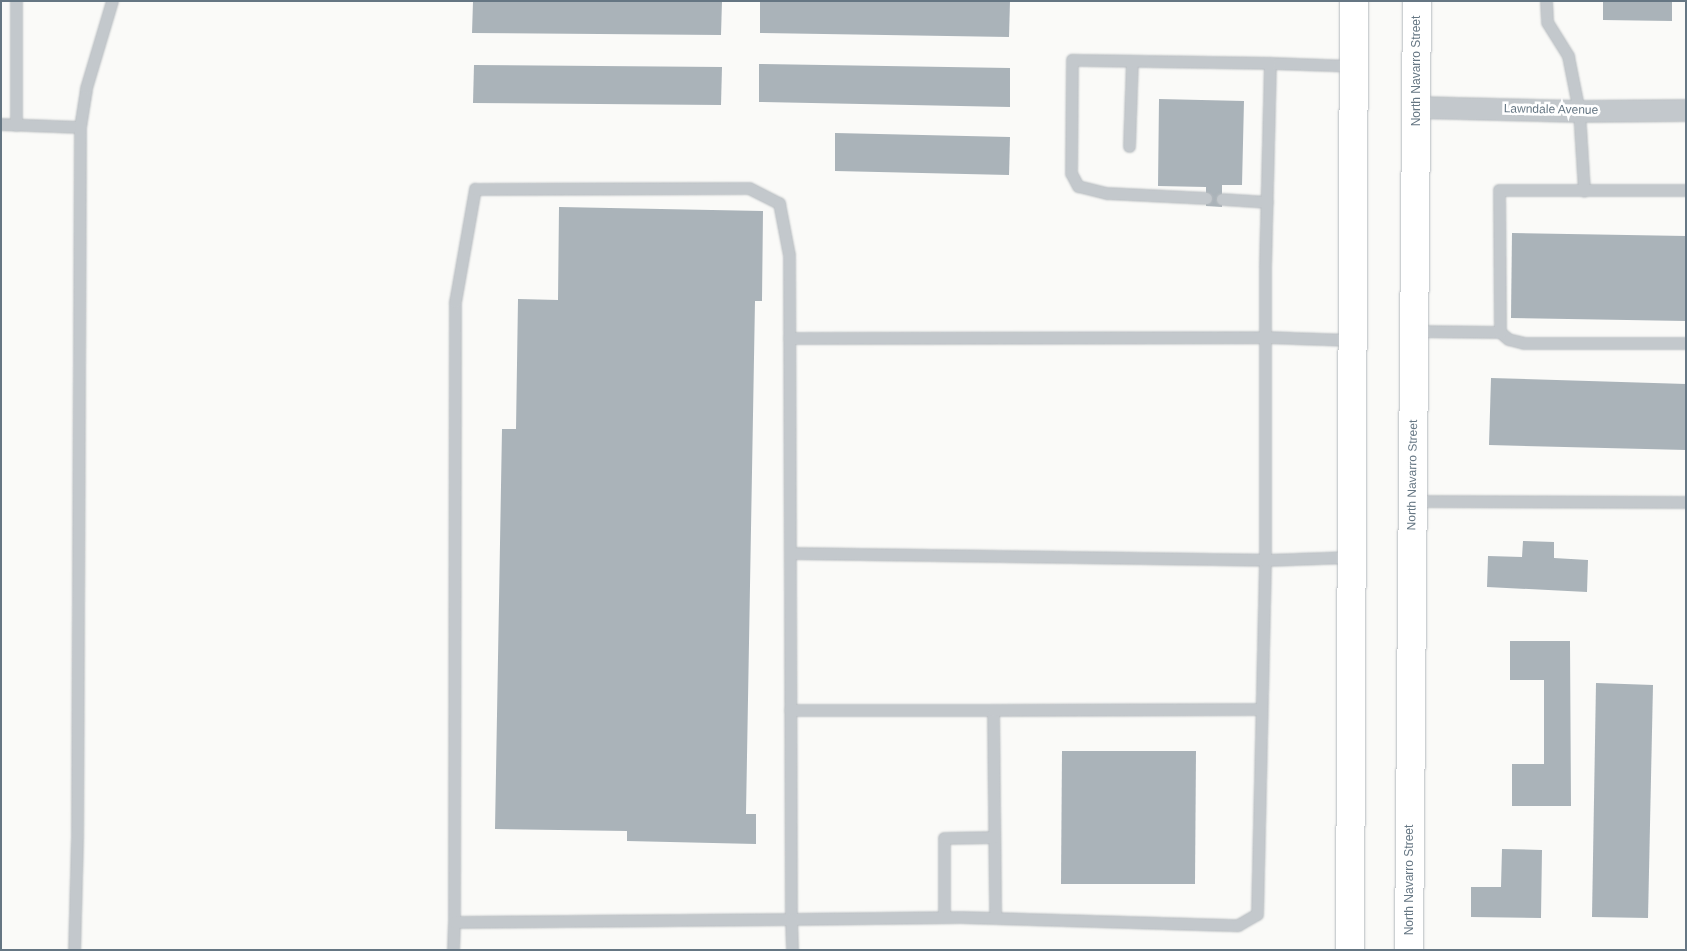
<!DOCTYPE html>
<style>
body{margin:0}
#map{position:relative;width:1687px;height:951px;overflow:hidden;background:#fafaf8;font-family:Arial,sans-serif}
div>[style]{position:absolute}
[style*='--x']{left:calc(var(--x)*1px);top:calc(var(--y)*1px);width:calc(var(--w)*1px);rotate:calc(var(--a)*1deg)}
.building>*{inset:0;background:#aab3b9}
.roads{filter:drop-shadow(0 0 1px #b5babe) drop-shadow(0 0 1px #b5babe)}
.service>*{height:11px;margin:-5.5px;padding:0 5.5px;transform-origin:5.5px;border-radius:5.5px;background:#c3c8cc}
.minor>*{height:21px;margin:-10.5px;padding:0 10.5px;transform-origin:10.5px;border-radius:10.5px;background:#c3c8cc}
.primary>*{height:28px;margin:-14px;padding:0 14px;transform-origin:14px;border-radius:14px;background:#fff}
span{translate:-50% -50%;white-space:nowrap;text-align:center;line-height:1.15;-webkit-text-stroke:5px #fff;paint-order:stroke}
.street-label{font-size:12px;color:#657683}
.frame{position:absolute;inset:0;border:2px solid #657683;pointer-events:none}
</style>
<div id="map">
<div class="building">
<div style="clip-path:polygon(473px 1px,722px 1px,721px 35px,472px 33px)"></div>
<div style="clip-path:polygon(760px 1px,1010px 1px,1009px 37px,760px 33px)"></div>
<div style="clip-path:polygon(1603px 1px,1672px 1px,1672px 21px,1603px 20px)"></div>
<div style="clip-path:polygon(759px 64px,1010px 68px,1010px 107px,759px 102px)"></div>
<div style="clip-path:polygon(474px 65px,722px 67px,721px 105px,473px 103px)"></div>
<div style="clip-path:polygon(1159px 99px,1244px 101px,1242px 185px,1222px 185px,1222px 207px,1206px 206px,1206px 187px,1158px 186px)"></div>
<div style="clip-path:polygon(835px 133px,1010px 137px,1009px 175px,835px 171px)"></div>
<div style="clip-path:polygon(559px 207px,763px 211px,762px 301px,755px 301px,746px 814px,756px 814px,756px 844px,627px 841px,627px 831px,495px 829px,502px 429px,516px 429px,518px 299px,558px 300px)"></div>
<div style="clip-path:polygon(1512px 233px,1686px 236px,1686px 321px,1511px 318px)"></div>
<div style="clip-path:polygon(1491px 378px,1686px 384px,1686px 450px,1489px 445px)"></div>
<div style="clip-path:polygon(1523px 541px,1554px 542px,1554px 558px,1588px 560px,1587px 592px,1487px 587px,1488px 556px,1522px 557px)"></div>
<div style="clip-path:polygon(1510px 641px,1570px 641px,1571px 806px,1512px 806px,1512px 764px,1544px 764px,1544px 680px,1510px 680px)"></div>
<div style="clip-path:polygon(1596px 683px,1653px 685px,1648px 918px,1592px 917px)"></div>
<div style="clip-path:polygon(1062px 751px,1196px 751px,1195px 884px,1061px 884px)"></div>
<div style="clip-path:polygon(1502px 849px,1542px 850px,1541px 918px,1471px 917px,1471px 887px,1501px 887px)"></div>
</div>
<div class="roads">
<div class="service">
<div style="--x:1546;--y:1;--w:21;--a:87"></div>
<div style="--x:1547;--y:22;--w:40;--a:58"></div>
<div style="--x:1568;--y:56;--w:56;--a:78.7"></div>
<div style="--x:1579;--y:111;--w:80;--a:86.4"></div>
<div style="--x:1270;--y:63;--w:84;--a:2"></div>
<div style="--x:1;--y:124;--w:79;--a:2.2"></div>
<div style="--x:80;--y:127;--w:711;--a:90.24"></div>
<div style="--x:77;--y:838;--w:112;--a:91.5"></div>
<div style="--x:16;--y:125;--w:124;--a:-90"></div>
<div style="--x:80;--y:127;--w:39;--a:-81"></div>
<div style="--x:86;--y:88;--w:91;--a:-73.4"></div>
<div style="--x:1129;--y:146;--w:85;--a:-88"></div>
<div style="--x:1222;--y:199;--w:45;--a:3.8"></div>
<div style="--x:1414;--y:331;--w:86;--a:0.7"></div>
<div style="--x:1500;--y:332;--w:11;--a:41"></div>
<div style="--x:1508;--y:339;--w:16;--a:14"></div>
<div style="--x:1524;--y:343;--w:162;--a:0"></div>
<div style="--x:1500;--y:332;--w:142;--a:-90.4"></div>
<div style="--x:1499;--y:190;--w:187;--a:0"></div>
<div style="--x:789;--y:338;--w:477;--a:-0.1"></div>
<div style="--x:1266;--y:337;--w:87;--a:2"></div>
<div style="--x:1412;--y:501;--w:274;--a:0.2"></div>
<div style="--x:790;--y:553;--w:475;--a:0.8"></div>
<div style="--x:1265;--y:560;--w:86;--a:-2"></div>
<div style="--x:790;--y:710;--w:203;--a:0"></div>
<div style="--x:993;--y:710;--w:208;--a:89.4"></div>
<div style="--x:993;--y:710;--w:267;--a:-0.2"></div>
<div style="--x:944;--y:917;--w:79;--a:-90"></div>
<div style="--x:944;--y:838;--w:50;--a:-1.1"></div>
<div style="--x:454;--y:922;--w:620;--a:-89.91"></div>
<div style="--x:455;--y:302;--w:115;--a:-80"></div>
<div style="--x:475;--y:189;--w:274;--a:-0.2"></div>
<div style="--x:749;--y:188;--w:34;--a:27"></div>
<div style="--x:779;--y:203;--w:53;--a:79.1"></div>
<div style="--x:789;--y:255;--w:664;--a:89.83"></div>
<div style="--x:791;--y:919;--w:170;--a:-0.7"></div>
<div style="--x:961;--y:917;--w:277;--a:1.7"></div>
<div style="--x:1238;--y:925;--w:22;--a:-30"></div>
<div style="--x:1257;--y:914;--w:354;--a:-88.7"></div>
<div style="--x:1265;--y:560;--w:294;--a:-90"></div>
<div style="--x:1265;--y:266;--w:203;--a:-88.6"></div>
<div style="--x:1270;--y:63;--w:198;--a:-179.1"></div>
<div style="--x:1072;--y:60;--w:113;--a:90.5"></div>
<div style="--x:1071;--y:173;--w:15;--a:62"></div>
<div style="--x:1078;--y:186;--w:30;--a:14"></div>
<div style="--x:1107;--y:193;--w:99;--a:2.9"></div>
<div style="--x:453;--y:950;--w:28;--a:-88"></div>
<div style="--x:454;--y:922;--w:337;--a:-0.5"></div>
<div style="--x:791;--y:919;--w:31;--a:88"></div>
</div>
<div class="minor">
<div style="--x:1417;--y:107;--w:162;--a:1.4"></div>
<div style="--x:1579;--y:111;--w:107;--a:-0.5"></div>
</div>
<div class="primary">
<div style="--x:1350;--y:950;--w:949;--a:-89.76"></div>
<div style="--x:1409;--y:950;--w:949;--a:-89.52"></div>
</div>
</div>
<div class="street-label">
<span style="left:1417px;top:71px;rotate:-90deg">North Navarro Street</span>
<span style="left:1551px;top:110px;rotate:1deg">Lawndale Avenue</span>
<span style="left:1413px;top:475px;rotate:-89deg">North Navarro Street</span>
<span style="left:1410px;top:880px;rotate:-90deg">North Navarro Street</span>
</div>
<div class="frame"></div>
</div>
